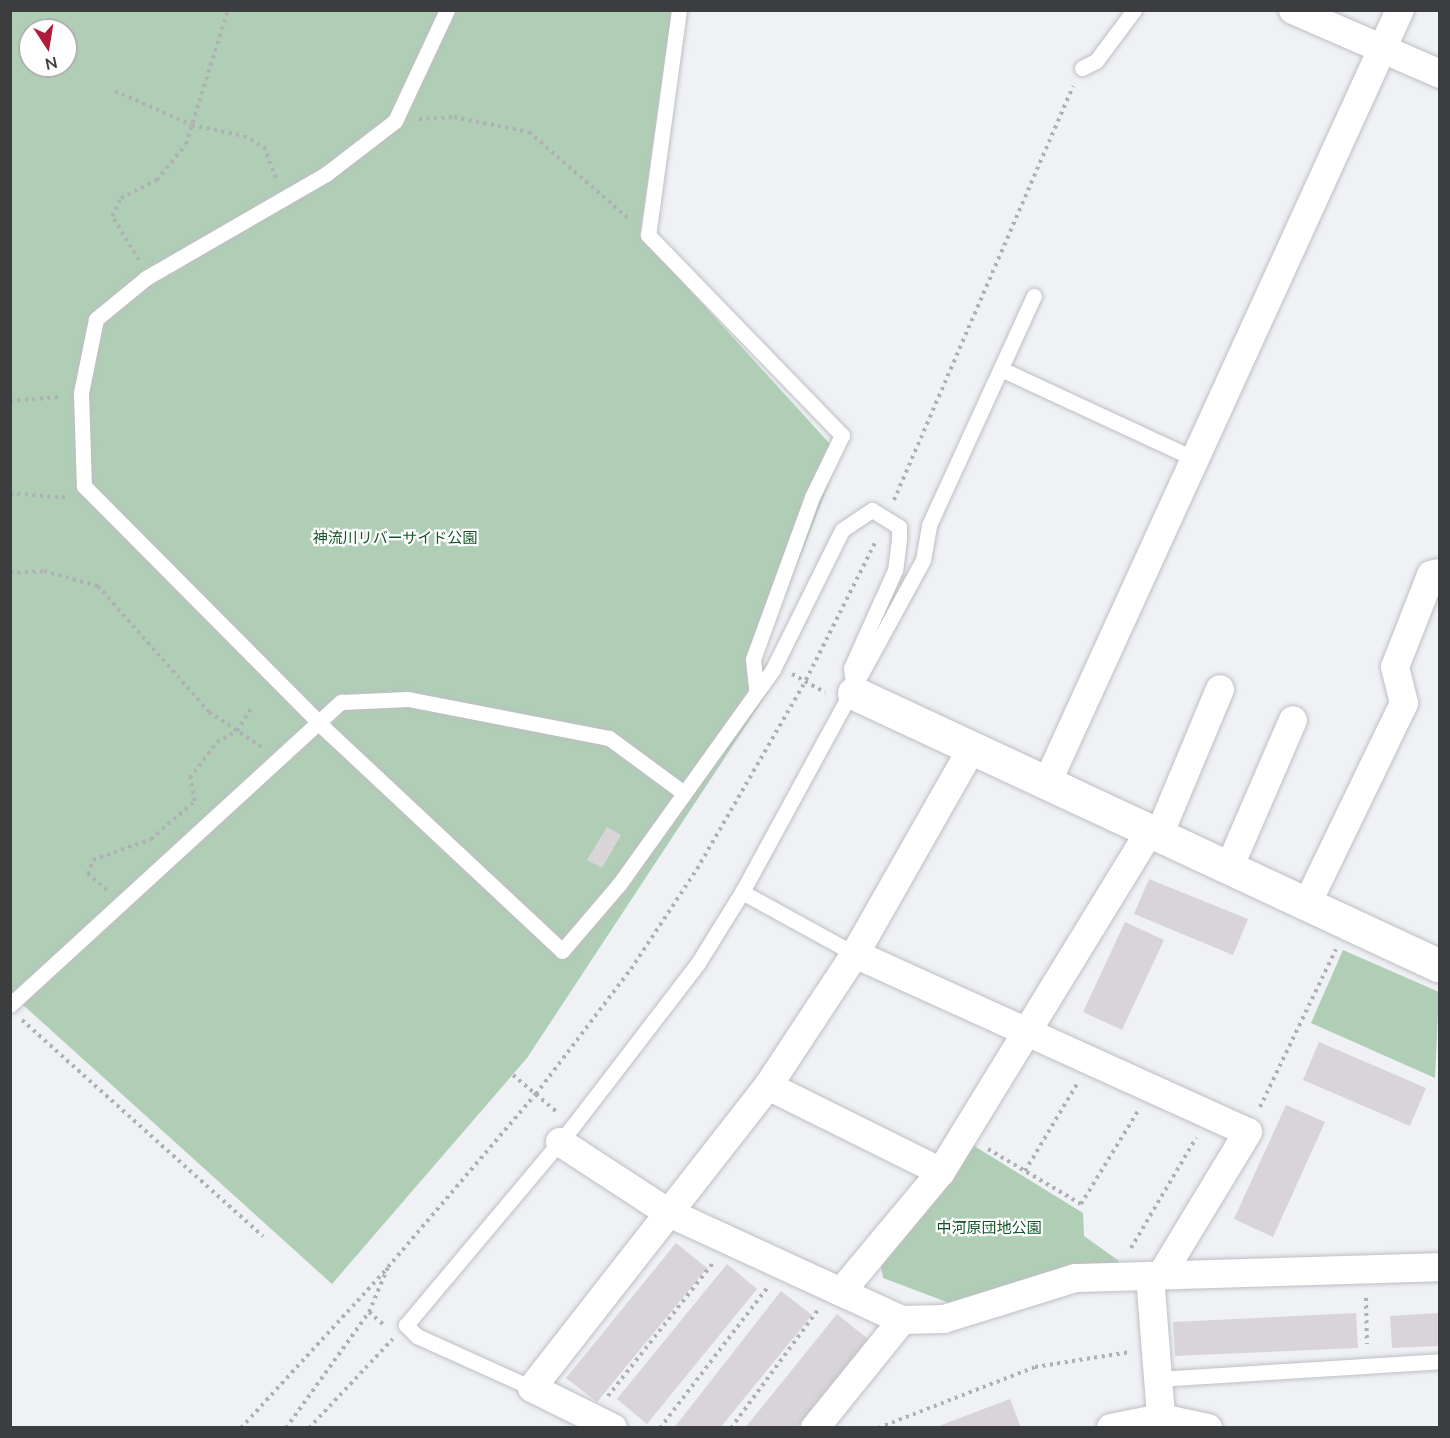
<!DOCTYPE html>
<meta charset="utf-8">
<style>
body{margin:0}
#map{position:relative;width:1450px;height:1438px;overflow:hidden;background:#eff1f5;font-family:Mulish,"Noto Sans JP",sans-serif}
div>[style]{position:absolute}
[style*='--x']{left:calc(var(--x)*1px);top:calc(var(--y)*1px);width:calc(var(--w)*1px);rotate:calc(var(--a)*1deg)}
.green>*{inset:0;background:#b0ceb5}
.building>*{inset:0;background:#d8d4d8}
.path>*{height:4px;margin-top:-2px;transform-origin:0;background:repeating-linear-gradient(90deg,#aeb0b3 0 3px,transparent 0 7.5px)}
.roads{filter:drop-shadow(0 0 2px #bdbfc3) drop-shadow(0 0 2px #bdbfc3)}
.lane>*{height:15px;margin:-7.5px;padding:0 7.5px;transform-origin:7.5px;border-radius:7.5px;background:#fff}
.street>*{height:28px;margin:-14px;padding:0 14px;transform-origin:14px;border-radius:14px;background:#fff}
.secondary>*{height:33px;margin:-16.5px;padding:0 16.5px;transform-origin:16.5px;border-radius:16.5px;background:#fff}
span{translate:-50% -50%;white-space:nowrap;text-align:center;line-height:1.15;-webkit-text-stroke:4.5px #fefeff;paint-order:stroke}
.park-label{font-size:15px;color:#135427}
.frame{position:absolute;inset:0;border:12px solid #3c3d3e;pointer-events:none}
.north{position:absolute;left:18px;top:18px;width:60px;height:60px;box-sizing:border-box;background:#fefeff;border:2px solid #b0b1b2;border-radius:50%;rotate:168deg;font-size:16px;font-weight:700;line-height:24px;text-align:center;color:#3c3d3e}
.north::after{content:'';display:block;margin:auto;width:21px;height:27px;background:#af1b38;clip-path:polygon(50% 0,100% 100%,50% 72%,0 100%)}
</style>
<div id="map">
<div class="green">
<div style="clip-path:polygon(evenodd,10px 11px,672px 11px,640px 235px,840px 455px,761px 657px,768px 692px,527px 1058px,332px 1284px,11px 994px,10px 11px,30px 30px,66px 30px,66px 66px,30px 66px,30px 30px)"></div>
<div style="clip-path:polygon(1343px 950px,1439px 992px,1435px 1078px,1311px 1023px)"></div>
<div style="clip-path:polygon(971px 1144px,1083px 1213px,1084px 1236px,1119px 1261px,1116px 1266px,952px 1304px,883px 1278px,880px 1260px)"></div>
</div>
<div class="building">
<div style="clip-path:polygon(607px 827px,621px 835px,602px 868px,587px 860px)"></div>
<div style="clip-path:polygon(1149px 879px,1248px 919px,1233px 955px,1134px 914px)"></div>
<div style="clip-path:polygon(1125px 922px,1164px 940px,1122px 1030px,1083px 1012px)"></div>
<div style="clip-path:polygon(1319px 1042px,1426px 1088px,1410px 1126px,1303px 1080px)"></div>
<div style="clip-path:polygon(1286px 1105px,1325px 1122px,1273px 1237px,1234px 1219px)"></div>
<div style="clip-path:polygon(676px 1243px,707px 1268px,597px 1402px,566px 1378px)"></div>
<div style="clip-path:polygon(727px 1264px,757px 1289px,647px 1424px,617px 1399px)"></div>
<div style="clip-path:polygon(781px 1291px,812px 1315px,720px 1428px,674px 1428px)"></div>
<div style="clip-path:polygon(1356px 1313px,1358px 1348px,1175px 1356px,1173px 1322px)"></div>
<div style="clip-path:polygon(1440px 1313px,1440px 1346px,1392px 1348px,1390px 1316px)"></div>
<div style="clip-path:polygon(837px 1314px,868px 1339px,796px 1428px,745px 1428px)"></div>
<div style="clip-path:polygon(1010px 1399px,1021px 1428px,936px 1428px,936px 1427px)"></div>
</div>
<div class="path">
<div style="--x:115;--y:91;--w:84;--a:23.8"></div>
<div style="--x:192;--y:125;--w:53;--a:11.9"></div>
<div style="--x:244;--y:136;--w:23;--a:29"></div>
<div style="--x:264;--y:147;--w:34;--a:69"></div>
<div style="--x:419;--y:119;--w:35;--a:-3"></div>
<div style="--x:454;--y:117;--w:76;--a:11.3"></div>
<div style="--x:529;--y:132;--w:133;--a:41"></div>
<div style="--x:139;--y:260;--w:52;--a:-121.5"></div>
<div style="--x:112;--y:216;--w:20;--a:-63"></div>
<div style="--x:121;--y:198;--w:40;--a:-26.6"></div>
<div style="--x:157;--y:180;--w:46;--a:-51.1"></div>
<div style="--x:186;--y:144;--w:140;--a:-72.6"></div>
<div style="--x:10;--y:401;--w:49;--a:-4.7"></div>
<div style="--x:10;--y:493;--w:58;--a:4.9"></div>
<div style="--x:894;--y:500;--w:451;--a:-66.6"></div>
<div style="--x:10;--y:573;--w:34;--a:-3"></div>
<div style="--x:44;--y:571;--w:56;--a:15.5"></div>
<div style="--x:98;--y:586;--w:168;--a:48.6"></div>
<div style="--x:209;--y:712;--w:64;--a:33.4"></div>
<div style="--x:792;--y:674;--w:38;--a:29"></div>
<div style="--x:107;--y:890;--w:25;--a:-140"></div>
<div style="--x:88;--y:874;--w:15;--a:-70"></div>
<div style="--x:93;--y:860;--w:62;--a:-19.9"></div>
<div style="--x:151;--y:839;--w:58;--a:-40.8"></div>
<div style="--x:195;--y:801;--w:24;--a:-102"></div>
<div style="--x:190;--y:778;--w:45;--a:-53.1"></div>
<div style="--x:217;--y:742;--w:23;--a:-29"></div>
<div style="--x:237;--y:731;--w:26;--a:-58"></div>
<div style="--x:22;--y:1020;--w:324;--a:41.9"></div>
<div style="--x:513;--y:1075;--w:57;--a:40.1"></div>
<div style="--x:1260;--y:1107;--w:175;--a:-64.3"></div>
<div style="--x:988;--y:1149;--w:108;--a:30.6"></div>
<div style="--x:1081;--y:1204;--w:109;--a:-58.5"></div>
<div style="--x:1025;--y:1171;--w:101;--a:-59.1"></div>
<div style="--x:1131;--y:1248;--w:128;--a:-59.4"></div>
<div style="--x:1366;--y:1298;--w:46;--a:88.8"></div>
<div style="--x:369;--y:1312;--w:20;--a:41"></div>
<div style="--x:608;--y:1396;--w:169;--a:-51.7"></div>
<div style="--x:241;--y:1428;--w:213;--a:-47.5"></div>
<div style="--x:286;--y:1428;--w:143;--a:-54.4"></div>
<div style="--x:369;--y:1312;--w:49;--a:-67.1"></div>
<div style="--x:388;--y:1267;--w:228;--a:-49.5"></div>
<div style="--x:536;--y:1094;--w:157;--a:-52.8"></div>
<div style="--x:631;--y:969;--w:120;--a:-56.6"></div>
<div style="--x:697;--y:869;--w:218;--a:-60"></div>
<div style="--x:806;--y:680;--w:153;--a:-63.3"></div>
<div style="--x:309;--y:1428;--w:122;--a:-46.7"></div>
<div style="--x:660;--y:1428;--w:176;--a:-52.6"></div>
<div style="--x:731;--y:1428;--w:147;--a:-53.6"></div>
<div style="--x:878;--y:1428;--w:168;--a:-21.2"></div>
<div style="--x:1035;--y:1367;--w:96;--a:-9"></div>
</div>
<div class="roads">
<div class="lane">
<div style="--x:447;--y:10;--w:123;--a:115.1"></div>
<div style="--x:395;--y:121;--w:87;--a:142.5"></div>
<div style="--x:326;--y:174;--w:208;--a:150"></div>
<div style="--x:146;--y:278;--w:65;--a:140.6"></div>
<div style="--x:96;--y:319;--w:76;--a:101.5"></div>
<div style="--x:81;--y:393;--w:93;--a:88.2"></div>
<div style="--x:84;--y:486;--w:341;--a:45.2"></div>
<div style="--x:324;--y:728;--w:326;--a:43.1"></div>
<div style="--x:562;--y:951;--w:89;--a:-49.5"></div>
<div style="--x:620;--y:883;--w:263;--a:-54.4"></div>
<div style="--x:773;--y:669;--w:155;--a:-63.6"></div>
<div style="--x:842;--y:530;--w:36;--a:-34"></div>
<div style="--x:872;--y:510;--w:32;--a:32"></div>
<div style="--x:899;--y:527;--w:12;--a:90"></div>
<div style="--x:899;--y:539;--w:31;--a:97"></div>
<div style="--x:895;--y:570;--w:107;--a:114.2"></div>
<div style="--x:851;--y:668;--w:25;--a:83"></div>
<div style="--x:679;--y:10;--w:227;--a:97.8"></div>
<div style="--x:648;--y:235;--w:279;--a:45.9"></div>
<div style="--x:842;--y:435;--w:69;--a:115.8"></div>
<div style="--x:812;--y:497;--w:172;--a:110"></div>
<div style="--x:753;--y:659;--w:31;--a:84"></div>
<div style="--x:1082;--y:68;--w:16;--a:-27"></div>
<div style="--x:1096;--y:61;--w:64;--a:-53.3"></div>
<div style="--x:1001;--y:369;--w:214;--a:24.9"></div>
<div style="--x:742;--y:892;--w:129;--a:28.8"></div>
<div style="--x:10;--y:1005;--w:449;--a:-42.5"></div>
<div style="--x:341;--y:702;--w:67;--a:-2.6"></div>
<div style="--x:408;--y:699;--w:205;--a:11"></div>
<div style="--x:609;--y:738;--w:93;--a:36.3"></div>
<div style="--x:1157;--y:1379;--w:284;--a:-3.6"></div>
<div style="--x:532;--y:1388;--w:126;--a:-155.7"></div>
<div style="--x:417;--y:1336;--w:16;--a:-135"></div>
<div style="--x:406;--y:1325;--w:260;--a:-50"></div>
<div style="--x:573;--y:1126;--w:205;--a:-52.5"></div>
<div style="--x:698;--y:963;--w:84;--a:-58.2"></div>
<div style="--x:742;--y:892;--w:378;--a:-61.4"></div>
<div style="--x:923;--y:560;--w:36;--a:-80"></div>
<div style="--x:929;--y:525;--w:252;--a:-65.4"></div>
</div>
<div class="street">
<div style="--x:1293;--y:10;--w:160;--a:23.5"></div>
<div style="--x:1047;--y:783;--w:850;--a:-65.46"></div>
<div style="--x:1159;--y:835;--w:158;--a:-67.3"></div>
<div style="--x:1229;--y:868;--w:161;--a:-66.6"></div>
<div style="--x:1307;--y:904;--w:223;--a:-64.2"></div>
<div style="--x:1404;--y:703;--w:37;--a:-104"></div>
<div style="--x:1395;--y:667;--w:99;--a:-68.6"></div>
<div style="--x:1431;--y:575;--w:9;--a:-13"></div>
<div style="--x:855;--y:954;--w:431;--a:24.4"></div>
<div style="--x:1248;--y:1132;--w:166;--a:121.2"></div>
<div style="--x:768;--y:1086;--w:193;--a:26.4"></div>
<div style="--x:560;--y:1142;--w:128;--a:33.2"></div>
<div style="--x:667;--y:1212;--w:259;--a:24.7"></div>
<div style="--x:902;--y:1320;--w:42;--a:-1.4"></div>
<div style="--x:944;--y:1319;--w:138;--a:-17.3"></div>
<div style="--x:1076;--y:1278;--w:364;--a:-1.7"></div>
<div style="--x:1150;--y:1276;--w:152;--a:85.5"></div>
<div style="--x:841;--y:1292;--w:156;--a:-50.2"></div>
<div style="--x:941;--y:1172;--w:400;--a:-58.5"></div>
<div style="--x:613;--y:1428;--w:90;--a:-153.7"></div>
<div style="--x:532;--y:1388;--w:383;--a:-52"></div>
<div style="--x:768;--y:1086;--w:158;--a:-56.6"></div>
<div style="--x:855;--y:954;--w:237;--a:-60.4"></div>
<div style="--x:815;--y:1428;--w:139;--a:-51.1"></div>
<div style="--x:1111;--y:1428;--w:51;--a:-11.3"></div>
<div style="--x:1161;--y:1418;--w:48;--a:12"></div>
</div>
<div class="secondary">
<div style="--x:854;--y:693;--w:646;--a:24.98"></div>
</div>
</div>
<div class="park-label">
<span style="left:395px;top:538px">神流川リバーサイド公園</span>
<span style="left:989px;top:1228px">中河原団地公園</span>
</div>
<div class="frame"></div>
<div class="north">N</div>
</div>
